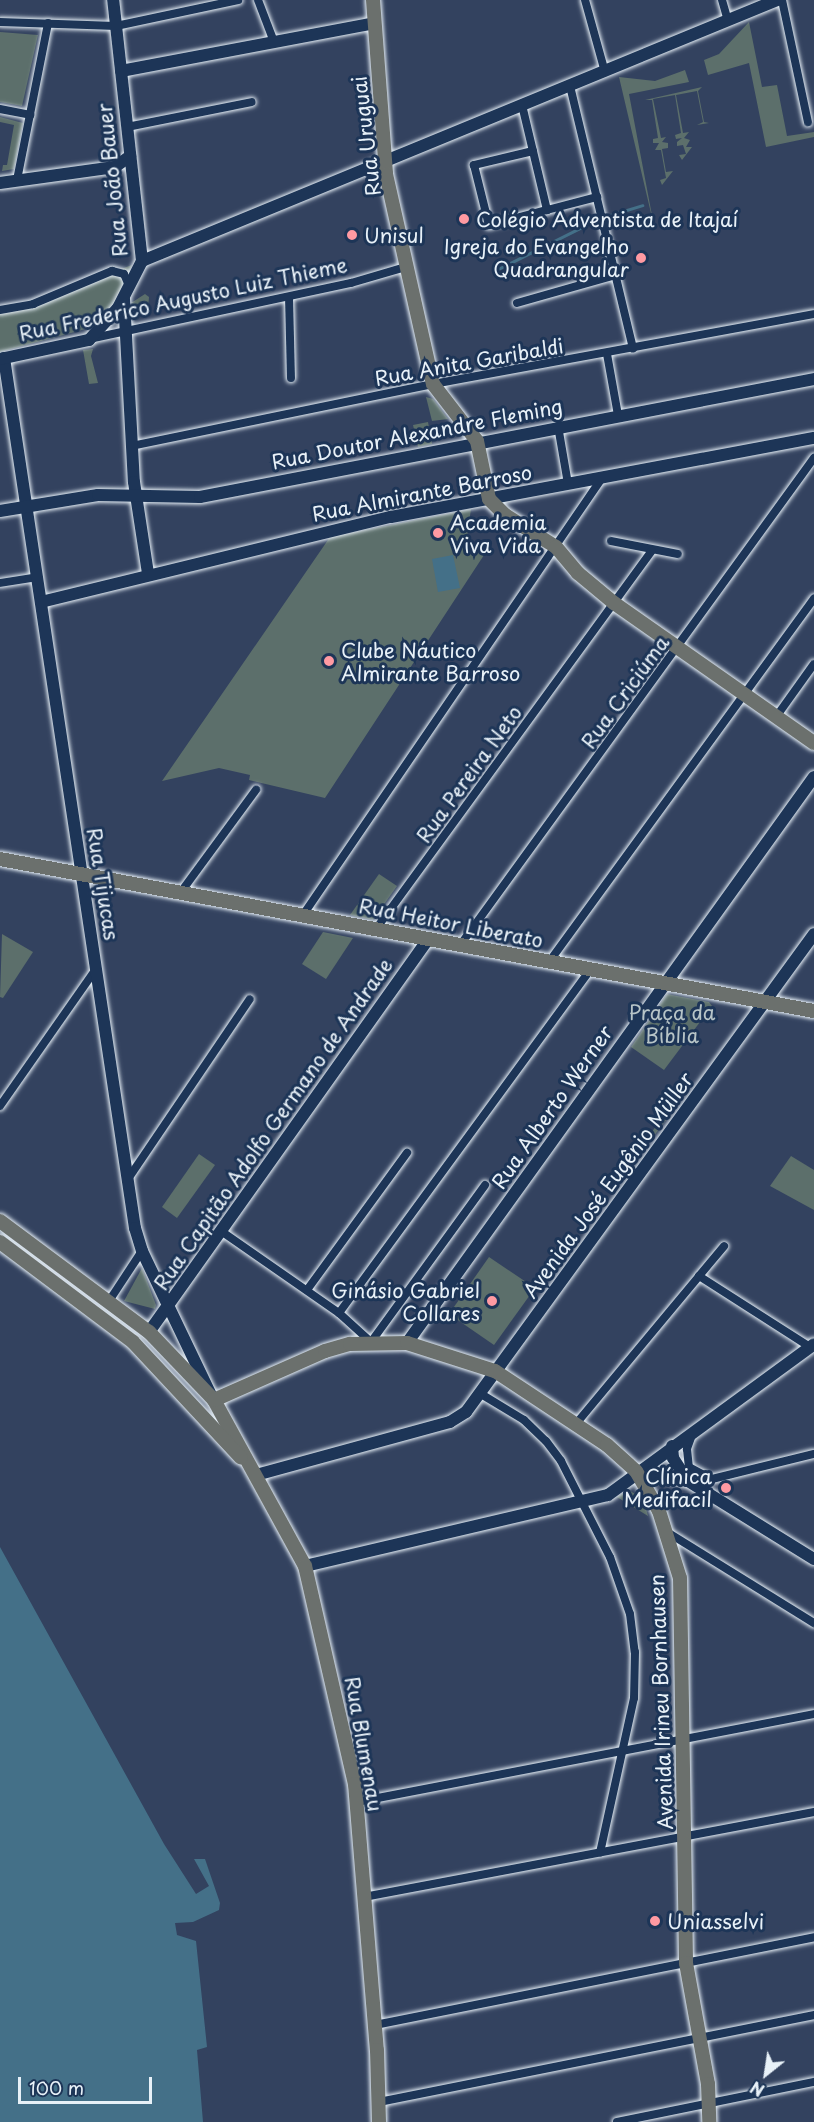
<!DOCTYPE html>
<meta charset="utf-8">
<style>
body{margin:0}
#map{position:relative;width:814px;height:2122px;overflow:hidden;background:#33425f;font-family:"Playpen Sans",sans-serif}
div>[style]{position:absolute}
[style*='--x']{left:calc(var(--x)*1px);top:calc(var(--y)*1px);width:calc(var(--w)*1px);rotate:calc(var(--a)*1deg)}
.green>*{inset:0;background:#5c6f6b}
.water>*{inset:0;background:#447088}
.stream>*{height:3px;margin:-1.5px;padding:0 1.5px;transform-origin:1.5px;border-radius:1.5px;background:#447088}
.roads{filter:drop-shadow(0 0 2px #e8f1f8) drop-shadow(0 0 2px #e8f1f8)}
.street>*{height:8px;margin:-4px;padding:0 4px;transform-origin:4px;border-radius:4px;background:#1d3557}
.secondary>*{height:12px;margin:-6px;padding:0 6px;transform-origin:6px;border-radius:6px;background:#1d3557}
.primary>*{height:14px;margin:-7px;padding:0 7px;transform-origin:7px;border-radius:7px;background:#6b706d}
.dots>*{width:16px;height:16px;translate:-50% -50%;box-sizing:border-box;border:3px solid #1d3557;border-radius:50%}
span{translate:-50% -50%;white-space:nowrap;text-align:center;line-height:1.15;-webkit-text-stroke:6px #1d3557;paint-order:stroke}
.street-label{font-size:20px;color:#e8f1f8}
.poi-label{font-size:20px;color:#e8f1f8}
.left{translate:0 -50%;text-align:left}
.right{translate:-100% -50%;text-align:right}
.park-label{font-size:20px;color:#b7c4c7}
.north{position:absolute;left:736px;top:2044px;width:60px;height:60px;-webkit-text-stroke:4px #1d3557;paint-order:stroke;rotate:210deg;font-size:16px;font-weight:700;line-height:24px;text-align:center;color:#e8f1f8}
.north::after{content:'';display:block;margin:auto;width:21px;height:27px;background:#e8f1f8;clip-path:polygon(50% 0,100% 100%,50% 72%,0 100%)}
.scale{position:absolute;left:18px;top:2077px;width:134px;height:27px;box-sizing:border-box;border:3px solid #e8f1f8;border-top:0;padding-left:8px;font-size:18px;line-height:21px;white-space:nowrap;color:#e8f1f8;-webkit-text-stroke:4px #1d3557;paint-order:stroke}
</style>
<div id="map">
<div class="green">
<div style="clip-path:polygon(749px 22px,762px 87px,777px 85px,787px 136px,814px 132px,814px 137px,766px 147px,749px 63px,708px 75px,704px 60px,719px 54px)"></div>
<div style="clip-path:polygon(0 32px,38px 35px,22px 106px,0 102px)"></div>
<div style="clip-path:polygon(685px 70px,689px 82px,629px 94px,654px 226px,619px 77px,655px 81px)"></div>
<div style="clip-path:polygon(702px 87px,698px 91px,704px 122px,709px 123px,697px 125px,703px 122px,697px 91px,676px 95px,683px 133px,689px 132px,684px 138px,690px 140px,686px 147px,692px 147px,682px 160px,679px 155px,686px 154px,683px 145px,677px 146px,677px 142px,682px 138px,676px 139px,675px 135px,681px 133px,675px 95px,653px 99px,661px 138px,666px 137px,662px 142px,668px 143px,668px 148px,662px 149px,666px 172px,673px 171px,662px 185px,660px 180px,666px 178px,661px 150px,655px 150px,659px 143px,653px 143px,653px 139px,658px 138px,652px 100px,645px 100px)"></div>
<div style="clip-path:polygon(0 117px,23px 123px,14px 169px,2px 171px,3px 165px,7px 165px,14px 125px,0 122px)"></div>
<div style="clip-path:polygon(132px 265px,115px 304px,93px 327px,0 352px,0 313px)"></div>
<div style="clip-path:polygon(145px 294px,149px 297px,148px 308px,137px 319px,131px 303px)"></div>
<div style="clip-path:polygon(93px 349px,91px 356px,98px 383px,89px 384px,83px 350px)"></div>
<div style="clip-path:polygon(426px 397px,433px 399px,448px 419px,432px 421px)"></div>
<div style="clip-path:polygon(428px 422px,432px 444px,418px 447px,413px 425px)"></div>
<div style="clip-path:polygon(471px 509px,466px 544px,484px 555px,325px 798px,249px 780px,250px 775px,219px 768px,162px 781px,330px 537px)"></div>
<div style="clip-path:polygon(379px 874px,397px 886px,373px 920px,350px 915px)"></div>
<div style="clip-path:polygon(323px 932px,353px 938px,326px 979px,302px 964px)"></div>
<div style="clip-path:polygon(2px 934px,33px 952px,3px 998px,0 997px)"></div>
<div style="clip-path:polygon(667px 994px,709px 1002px,712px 1006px,664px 1070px,631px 1047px)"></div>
<div style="clip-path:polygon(670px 1097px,679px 1103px,650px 1141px,643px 1134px,648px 1137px,673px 1103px)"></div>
<div style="clip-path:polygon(199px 1154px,215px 1165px,177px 1218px,162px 1207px)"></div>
<div style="clip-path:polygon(791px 1156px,814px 1170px,814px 1210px,770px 1186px)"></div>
<div style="clip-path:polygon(489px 1257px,535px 1288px,494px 1345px,449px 1314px)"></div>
<div style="clip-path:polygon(142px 1268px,156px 1305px,155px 1309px,124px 1301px)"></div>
<div style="clip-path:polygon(628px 1490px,643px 1498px,648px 1516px,617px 1497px)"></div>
</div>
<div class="water">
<div style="clip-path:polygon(453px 555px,460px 588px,438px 592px,432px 559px)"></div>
<div style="clip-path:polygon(0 1547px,164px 1844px,196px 1894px,209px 1886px,194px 1859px,205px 1859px,220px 1903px,219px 1910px,193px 1922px,175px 1923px,177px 1935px,196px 1941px,207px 2047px,197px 2050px,203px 2122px,0 2122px)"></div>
</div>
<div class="stream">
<div style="--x:607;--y:216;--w:37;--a:-17"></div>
<div style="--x:498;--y:269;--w:112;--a:-26.6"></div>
</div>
<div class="roads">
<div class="street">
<div style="--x:258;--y:0;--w:45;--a:69.1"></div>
<div style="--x:585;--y:0;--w:75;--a:74.5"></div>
<div style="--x:722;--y:0;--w:22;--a:74"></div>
<div style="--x:782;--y:0;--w:125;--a:78"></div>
<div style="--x:0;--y:22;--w:116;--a:2"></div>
<div style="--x:116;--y:26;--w:125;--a:-12"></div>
<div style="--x:570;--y:86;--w:270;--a:76.5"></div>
<div style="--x:522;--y:105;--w:108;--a:76.6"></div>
<div style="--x:547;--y:210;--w:52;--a:-14.6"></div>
<div style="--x:0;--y:109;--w:31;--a:11"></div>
<div style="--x:127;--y:127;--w:127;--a:-11.3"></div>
<div style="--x:533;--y:151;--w:61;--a:166.7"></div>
<div style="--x:474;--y:165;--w:62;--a:76"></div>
<div style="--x:489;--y:225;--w:60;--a:-14.5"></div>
<div style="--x:17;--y:180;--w:160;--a:-78.8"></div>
<div style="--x:289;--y:297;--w:81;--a:88.6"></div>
<div style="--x:517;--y:303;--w:103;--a:-15.8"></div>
<div style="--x:0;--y:310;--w:34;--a:-10"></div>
<div style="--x:33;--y:304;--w:86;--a:-22.7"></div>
<div style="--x:112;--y:271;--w:12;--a:14"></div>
<div style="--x:124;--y:274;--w:13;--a:67"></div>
<div style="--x:89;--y:339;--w:268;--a:-12.1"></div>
<div style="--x:351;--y:283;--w:60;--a:-16.3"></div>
<div style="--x:607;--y:354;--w:62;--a:79.8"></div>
<div style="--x:558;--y:426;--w:59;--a:80.2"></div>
<div style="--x:131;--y:446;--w:308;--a:-11.6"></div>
<div style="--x:433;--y:384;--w:387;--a:-10.4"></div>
<div style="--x:611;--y:541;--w:68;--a:11"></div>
<div style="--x:0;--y:583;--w:37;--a:-9"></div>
<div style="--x:776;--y:717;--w:65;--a:-54.4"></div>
<div style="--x:181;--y:892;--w:127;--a:-53.7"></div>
<div style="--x:303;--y:915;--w:529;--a:-55.62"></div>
<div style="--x:376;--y:929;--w:468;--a:-53.9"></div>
<div style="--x:461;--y:944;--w:601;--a:-54.01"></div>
<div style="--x:549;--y:962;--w:450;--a:-53.9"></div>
<div style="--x:0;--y:1106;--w:167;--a:-55"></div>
<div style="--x:128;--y:1179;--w:217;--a:-55.9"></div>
<div style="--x:221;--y:1231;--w:144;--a:34.8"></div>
<div style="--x:339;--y:1313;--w:43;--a:42.2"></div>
<div style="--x:371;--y:1342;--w:194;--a:-54"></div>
<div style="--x:699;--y:1276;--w:39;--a:-50"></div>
<div style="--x:307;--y:1290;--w:170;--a:-53.9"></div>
<div style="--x:109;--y:1301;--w:60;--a:-56.6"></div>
<div style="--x:339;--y:1313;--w:425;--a:-53.8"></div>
<div style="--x:481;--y:1394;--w:50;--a:31.2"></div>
<div style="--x:524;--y:1420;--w:30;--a:44"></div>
<div style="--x:546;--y:1441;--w:25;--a:53"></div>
<div style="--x:561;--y:1461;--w:108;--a:63"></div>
<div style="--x:610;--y:1557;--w:60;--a:70.7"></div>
<div style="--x:630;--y:1614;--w:38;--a:83"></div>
<div style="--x:635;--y:1652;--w:46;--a:91.2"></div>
<div style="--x:634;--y:1698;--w:158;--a:102.4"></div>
<div style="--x:575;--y:1425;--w:194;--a:-50.2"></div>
<div style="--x:699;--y:1276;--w:132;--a:32.6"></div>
<div style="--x:692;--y:1435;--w:15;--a:110"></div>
<div style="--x:687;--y:1449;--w:18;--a:84"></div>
<div style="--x:689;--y:1467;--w:26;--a:28"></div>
<div style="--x:712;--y:1479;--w:105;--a:-13.8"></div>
<div style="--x:667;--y:1532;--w:173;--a:31.8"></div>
<div style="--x:357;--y:1802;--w:465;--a:-10.9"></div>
<div style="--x:364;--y:1897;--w:458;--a:-10.7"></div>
<div style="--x:375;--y:2025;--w:448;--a:-11.3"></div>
<div style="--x:379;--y:2102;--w:444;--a:-11.3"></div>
<div style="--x:617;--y:2122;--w:201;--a:-11.5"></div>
</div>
<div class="secondary">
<div style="--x:121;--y:71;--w:258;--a:-10.7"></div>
<div style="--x:0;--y:183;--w:116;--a:-7.9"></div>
<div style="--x:115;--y:167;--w:19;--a:-36"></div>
<div style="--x:142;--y:261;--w:687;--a:-22.34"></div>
<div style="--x:124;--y:299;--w:183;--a:86.9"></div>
<div style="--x:134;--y:482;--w:93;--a:81.3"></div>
<div style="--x:4;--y:358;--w:880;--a:81.44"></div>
<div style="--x:135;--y:1228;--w:24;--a:73"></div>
<div style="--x:142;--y:1251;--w:160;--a:64.4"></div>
<div style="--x:0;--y:359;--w:91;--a:-12.1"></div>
<div style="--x:89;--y:340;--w:43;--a:-47.8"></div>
<div style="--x:118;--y:308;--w:53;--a:-62.9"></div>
<div style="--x:142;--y:261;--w:263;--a:-96.3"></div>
<div style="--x:0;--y:511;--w:99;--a:-9.3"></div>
<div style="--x:98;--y:495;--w:102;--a:1.1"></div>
<div style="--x:200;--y:497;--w:625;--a:-10.88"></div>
<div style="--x:41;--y:602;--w:360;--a:-13.7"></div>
<div style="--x:391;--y:517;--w:430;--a:-10.6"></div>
<div style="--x:149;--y:1332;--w:483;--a:-54.6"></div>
<div style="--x:407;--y:1343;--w:697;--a:-54.28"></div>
<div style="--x:672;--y:1446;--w:12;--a:85"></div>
<div style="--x:673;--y:1458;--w:27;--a:57"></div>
<div style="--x:636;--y:1471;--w:53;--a:10.9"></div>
<div style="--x:688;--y:1481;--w:148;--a:31.8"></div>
<div style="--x:256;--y:1475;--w:201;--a:-15.3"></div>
<div style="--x:450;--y:1422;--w:19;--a:-32"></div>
<div style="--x:466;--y:1412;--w:591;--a:-53.94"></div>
<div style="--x:305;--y:1566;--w:311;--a:-13.2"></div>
<div style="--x:608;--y:1495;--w:255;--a:-36.2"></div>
</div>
<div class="primary">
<div style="--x:373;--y:0;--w:174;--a:85.7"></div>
<div style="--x:386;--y:174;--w:215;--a:77.4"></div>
<div style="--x:433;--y:384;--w:72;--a:52.3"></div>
<div style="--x:477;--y:441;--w:59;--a:78.3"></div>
<div style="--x:489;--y:499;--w:23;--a:45"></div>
<div style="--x:505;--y:515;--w:60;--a:32.1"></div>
<div style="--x:556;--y:547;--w:34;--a:50"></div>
<div style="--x:578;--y:573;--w:47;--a:39.8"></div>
<div style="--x:614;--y:603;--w:244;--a:35"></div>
<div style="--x:0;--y:859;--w:828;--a:10.58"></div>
<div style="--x:0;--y:1221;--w:186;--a:36.7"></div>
<div style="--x:149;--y:1332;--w:94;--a:46.3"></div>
<div style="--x:214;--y:1400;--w:189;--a:61.3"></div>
<div style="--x:305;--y:1566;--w:224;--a:77.1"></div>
<div style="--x:355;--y:1784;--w:267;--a:85.3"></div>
<div style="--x:377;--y:2050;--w:72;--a:88.4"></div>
<div style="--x:0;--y:1242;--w:166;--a:36.9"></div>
<div style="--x:133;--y:1342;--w:158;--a:47"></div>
<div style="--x:214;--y:1400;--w:121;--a:-23.8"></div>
<div style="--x:325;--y:1351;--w:26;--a:-16"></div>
<div style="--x:350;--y:1344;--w:57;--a:-1"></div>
<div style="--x:407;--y:1343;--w:92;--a:17.7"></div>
<div style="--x:495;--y:1371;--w:134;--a:33.5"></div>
<div style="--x:607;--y:1445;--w:39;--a:42"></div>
<div style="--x:636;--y:1471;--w:46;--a:60.1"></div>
<div style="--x:659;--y:1511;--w:70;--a:72.6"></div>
<div style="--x:680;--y:1578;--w:385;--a:89.1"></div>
<div style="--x:686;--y:1963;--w:123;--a:79.7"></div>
<div style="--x:708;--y:2084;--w:38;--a:88"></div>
</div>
</div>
<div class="dots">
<div style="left:464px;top:219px;background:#ff9aa2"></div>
<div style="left:352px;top:235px;background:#ff9aa2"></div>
<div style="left:641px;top:258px;background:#ff9aa2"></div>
<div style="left:438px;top:533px;background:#ff9aa2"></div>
<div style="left:329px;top:661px;background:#ff9aa2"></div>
<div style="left:492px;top:1301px;background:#ff9aa2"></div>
<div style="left:726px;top:1488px;background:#ff9aa2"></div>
<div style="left:655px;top:1921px;background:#ff9aa2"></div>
</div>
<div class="street-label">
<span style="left:366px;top:136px;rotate:-97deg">Rua Uruguai</span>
<span style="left:112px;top:180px;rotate:-96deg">Rua João Bauer</span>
<span style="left:183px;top:299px;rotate:-12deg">Rua Frederico Augusto Luiz Thieme</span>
<span style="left:469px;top:362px;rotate:-10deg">Rua Anita Garibaldi</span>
<span style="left:417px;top:434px;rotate:-11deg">Rua Doutor Alexandre Fleming</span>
<span style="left:422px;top:493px;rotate:-11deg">Rua Almirante Barroso</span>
<span style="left:625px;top:692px;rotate:-54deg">Rua Criciúma</span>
<span style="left:469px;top:774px;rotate:-54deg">Rua Pereira Neto</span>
<span style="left:103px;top:884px;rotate:81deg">Rua Tijucas</span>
<span style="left:451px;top:923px;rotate:11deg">Rua Heitor Liberato</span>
<span style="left:552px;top:1107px;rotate:-55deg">Rua Alberto Werner</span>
<span style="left:273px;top:1124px;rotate:-55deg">Rua Capitão Adolfo Germano de Andrade</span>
<span style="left:608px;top:1185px;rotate:-54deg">Avenida José Eugênio Müller</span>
<span style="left:661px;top:1702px;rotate:-92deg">Avenida Irineu Bornhausen</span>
<span style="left:364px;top:1744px;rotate:80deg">Rua Blumenau</span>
</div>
<div class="poi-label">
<span class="left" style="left:476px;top:219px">Colégio Adventista de Itajaí</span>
<span class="left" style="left:364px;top:235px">Unisul</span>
<span class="right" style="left:629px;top:258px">Igreja do Evangelho<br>Quadrangular</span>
<span class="left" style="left:450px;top:534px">Academia<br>Viva Vida</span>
<span class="left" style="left:341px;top:662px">Clube Náutico<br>Almirante Barroso</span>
<span class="right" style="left:480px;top:1302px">Ginásio Gabriel<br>Collares</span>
<span class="right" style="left:712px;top:1488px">Clínica<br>Medifacil</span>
<span class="left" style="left:667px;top:1921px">Uniasselvi</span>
</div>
<div class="park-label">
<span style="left:672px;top:1024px">Praça da<br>Bíblia</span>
</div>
<div class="north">N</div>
<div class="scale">100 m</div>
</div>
